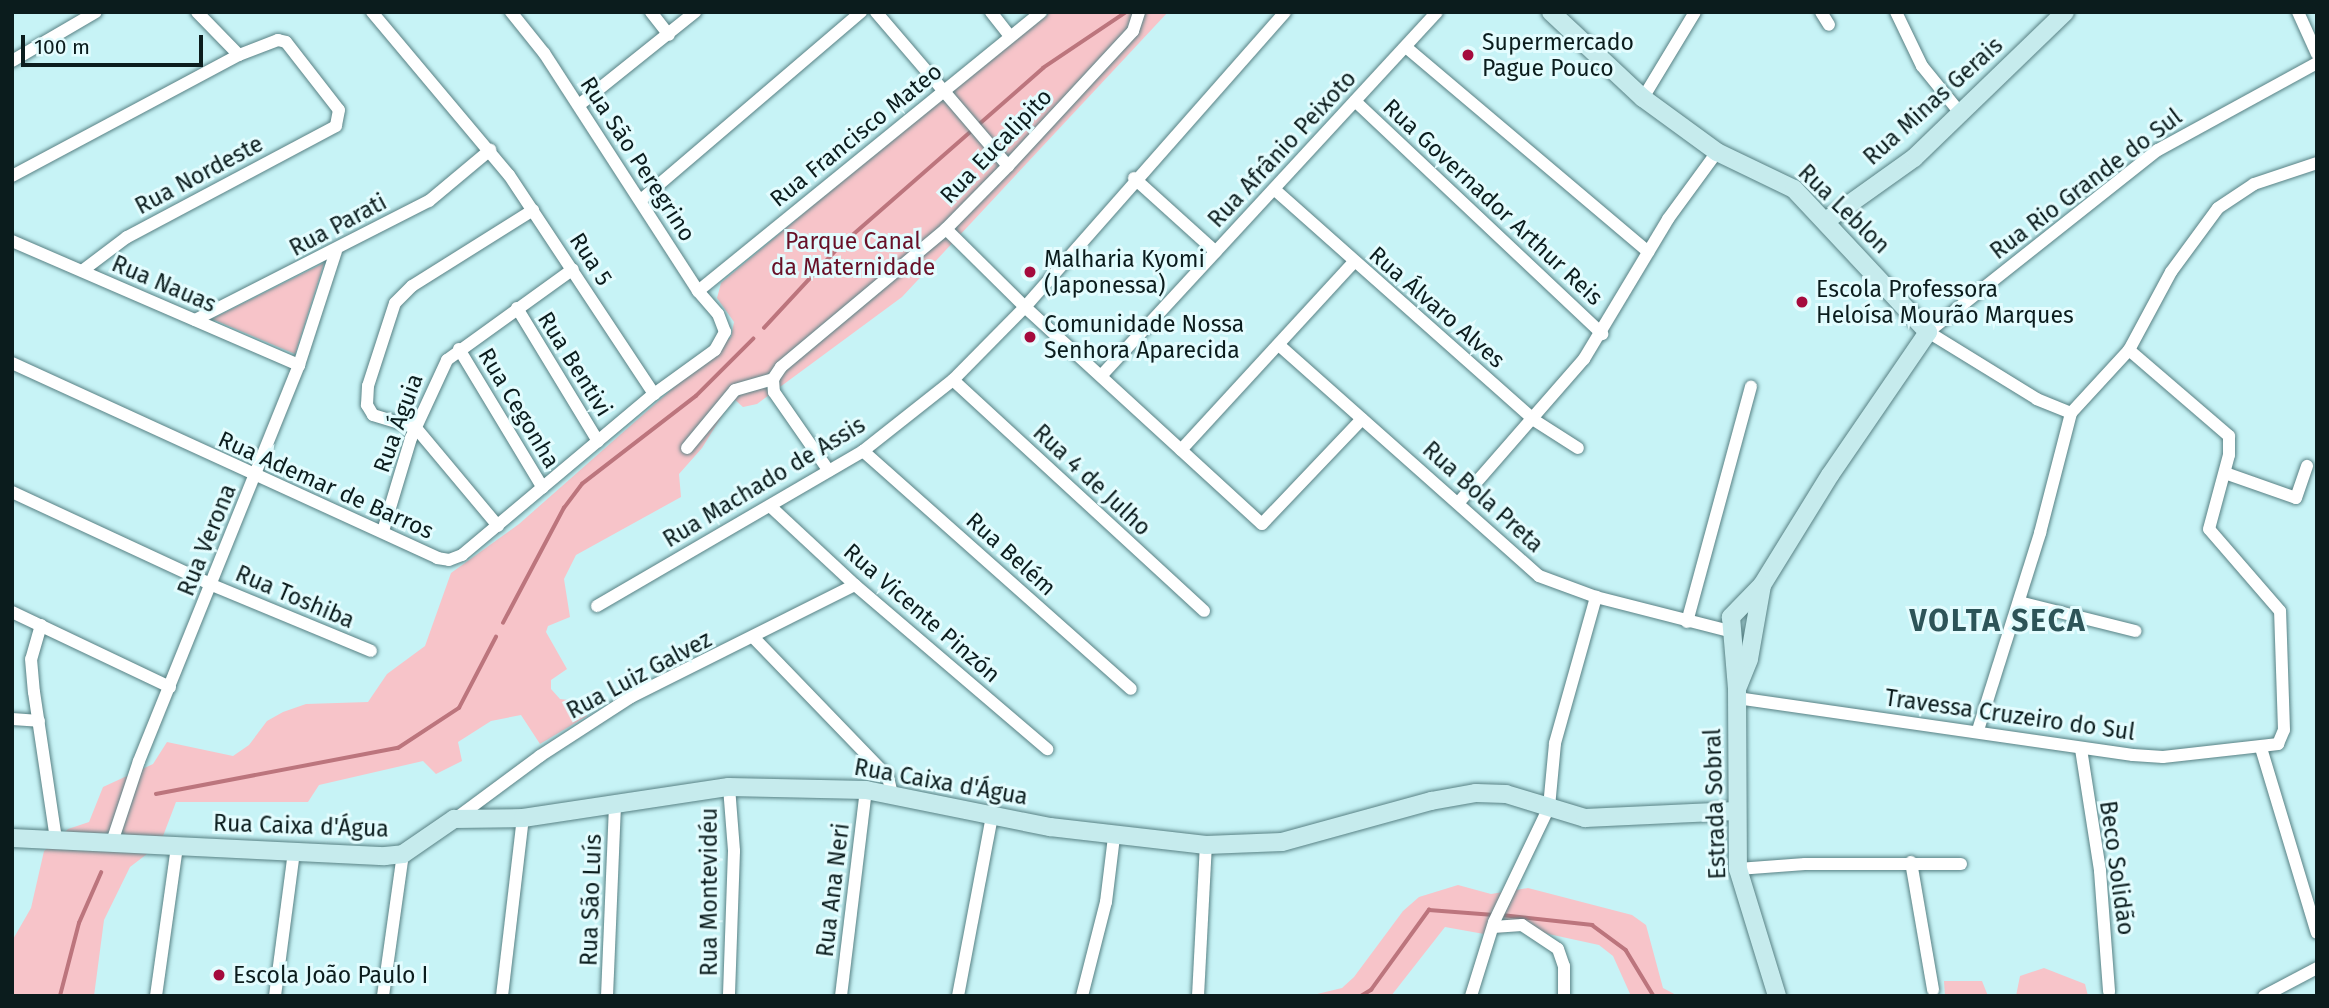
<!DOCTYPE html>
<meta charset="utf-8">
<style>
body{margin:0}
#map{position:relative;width:2329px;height:1008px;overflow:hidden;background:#c7f3f6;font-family:"Fira Sans",sans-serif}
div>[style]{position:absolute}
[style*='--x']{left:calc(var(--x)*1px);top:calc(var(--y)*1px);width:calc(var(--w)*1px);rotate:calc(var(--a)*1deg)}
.green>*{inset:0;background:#f7c4c9}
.stream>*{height:3.5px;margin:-1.75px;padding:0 1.75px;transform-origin:1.75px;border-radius:1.75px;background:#bc757d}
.roads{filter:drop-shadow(0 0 2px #588184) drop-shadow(0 0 2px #588184)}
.street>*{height:12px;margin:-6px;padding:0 6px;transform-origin:6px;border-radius:6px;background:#fff}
.secondary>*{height:18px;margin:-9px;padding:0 9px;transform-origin:9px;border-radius:9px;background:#c6ebed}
.dots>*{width:19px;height:19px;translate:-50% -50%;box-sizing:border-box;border:4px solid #e3fcfe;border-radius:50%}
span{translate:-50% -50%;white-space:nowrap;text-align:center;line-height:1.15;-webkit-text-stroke:6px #e3fcfe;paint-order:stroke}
.poi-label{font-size:23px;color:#0b1c1d}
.left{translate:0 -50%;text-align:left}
.street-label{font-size:23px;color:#0b1c1d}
.park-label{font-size:23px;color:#681027}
.district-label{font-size:30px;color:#2d5458;font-weight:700;letter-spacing:2px}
.frame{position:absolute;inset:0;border:14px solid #0b1c1d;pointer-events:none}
.scale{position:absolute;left:21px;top:35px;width:182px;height:32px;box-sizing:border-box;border:4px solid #0b1c1d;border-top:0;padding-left:9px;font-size:21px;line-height:24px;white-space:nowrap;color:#0b1c1d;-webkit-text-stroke:5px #e3fcfe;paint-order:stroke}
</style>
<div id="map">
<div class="green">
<div style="clip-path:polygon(1051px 12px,1168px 12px,902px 297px,757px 404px,743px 407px,733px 398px,702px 448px,679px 474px,681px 497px,576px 555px,564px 579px,570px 617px,548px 626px,546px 632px,567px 669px,551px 680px,551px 689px,560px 699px,577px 701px,587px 716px,540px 744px,521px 715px,491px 721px,458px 742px,462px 761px,436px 774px,423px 761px,319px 785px,308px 802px,176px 802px,160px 844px,130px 867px,104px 920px,94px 996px,12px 996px,12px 941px,31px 908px,44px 851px,68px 829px,89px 822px,103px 787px,153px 764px,167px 742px,233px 756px,249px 745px,267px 721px,283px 712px,306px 704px,368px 702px,387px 674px,425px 646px,451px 573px,519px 524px,731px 337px,734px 322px,717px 298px,721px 283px,919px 116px)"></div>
<div style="clip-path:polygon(324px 263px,295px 354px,212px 319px)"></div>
<div style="clip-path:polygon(1458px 885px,1491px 894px,1528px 888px,1632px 915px,1646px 925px,1663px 988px,1678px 996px,1631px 996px,1613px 956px,1599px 945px,1530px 930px,1484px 934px,1445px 927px,1391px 996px,1309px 996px,1342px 988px,1354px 977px,1403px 911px,1419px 897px)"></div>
<div style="clip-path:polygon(2044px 968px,2085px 984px,2088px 996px,2016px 996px,2020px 976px)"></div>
<div style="clip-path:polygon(1944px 981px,1982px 981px,1988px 996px,1945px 996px)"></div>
</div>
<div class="stream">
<div style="--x:764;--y:328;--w:112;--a:-47.2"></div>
<div style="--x:840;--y:246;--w:270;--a:-41.2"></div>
<div style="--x:1043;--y:68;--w:99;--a:-33.9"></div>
<div style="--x:503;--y:623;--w:130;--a:-62.1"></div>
<div style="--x:564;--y:508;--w:30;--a:-53"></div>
<div style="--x:582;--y:484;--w:144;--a:-37.7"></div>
<div style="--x:696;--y:396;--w:81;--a:-45"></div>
<div style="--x:156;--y:794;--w:246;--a:-10.8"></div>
<div style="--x:398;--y:748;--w:73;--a:-33.3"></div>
<div style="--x:459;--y:708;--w:80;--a:-62.5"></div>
<div style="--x:1502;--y:915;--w:91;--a:6.3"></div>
<div style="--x:1592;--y:925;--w:42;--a:36.3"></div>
<div style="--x:1626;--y:950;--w:54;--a:58.7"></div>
<div style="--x:60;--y:996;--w:75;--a:-75.4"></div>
<div style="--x:79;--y:923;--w:55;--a:-66.3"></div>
<div style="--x:1361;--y:996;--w:12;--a:-31"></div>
<div style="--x:1371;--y:990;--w:99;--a:-54.1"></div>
<div style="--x:1429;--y:910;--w:65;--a:4.4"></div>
</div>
<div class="roads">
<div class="street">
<div style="--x:197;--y:12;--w:60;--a:45.7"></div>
<div style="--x:372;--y:12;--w:213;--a:50"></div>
<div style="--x:509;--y:175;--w:263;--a:56.5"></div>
<div style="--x:651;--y:12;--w:29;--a:52"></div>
<div style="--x:876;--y:12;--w:203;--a:49.4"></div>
<div style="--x:991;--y:12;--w:31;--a:52"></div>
<div style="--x:1821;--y:12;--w:15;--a:58"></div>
<div style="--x:1896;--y:12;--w:60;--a:64.3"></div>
<div style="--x:1922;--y:66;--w:62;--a:50.9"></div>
<div style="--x:2298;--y:12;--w:46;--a:65.7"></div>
<div style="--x:1407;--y:48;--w:316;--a:40.2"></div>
<div style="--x:12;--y:61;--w:97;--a:-30.3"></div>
<div style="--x:1643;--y:98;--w:100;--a:-58.8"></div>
<div style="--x:1355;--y:101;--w:340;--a:43.3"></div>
<div style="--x:579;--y:105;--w:149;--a:-38.7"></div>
<div style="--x:12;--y:176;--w:257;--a:-28.1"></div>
<div style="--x:239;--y:55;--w:42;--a:-21"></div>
<div style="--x:278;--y:40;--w:8;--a:14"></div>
<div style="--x:286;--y:42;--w:86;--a:52.1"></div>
<div style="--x:339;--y:110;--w:16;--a:101"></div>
<div style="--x:336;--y:126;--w:237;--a:152"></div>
<div style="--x:127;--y:237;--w:56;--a:142.9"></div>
<div style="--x:1134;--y:178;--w:110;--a:42.1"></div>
<div style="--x:1274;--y:189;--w:348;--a:41.6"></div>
<div style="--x:1534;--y:420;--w:52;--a:32.5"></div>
<div style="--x:642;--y:199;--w:288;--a:-40.5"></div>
<div style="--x:946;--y:229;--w:111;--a:44.6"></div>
<div style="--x:1025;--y:307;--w:321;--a:42.5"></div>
<div style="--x:1262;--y:524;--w:145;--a:-46.4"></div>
<div style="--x:12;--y:241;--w:313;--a:23.4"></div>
<div style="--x:698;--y:291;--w:442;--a:-39.1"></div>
<div style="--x:517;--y:308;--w:156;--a:58.7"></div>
<div style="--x:195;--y:320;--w:263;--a:-27"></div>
<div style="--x:429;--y:201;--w:80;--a:-39.9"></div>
<div style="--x:1280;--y:346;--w:346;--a:41.6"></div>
<div style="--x:1539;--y:576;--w:61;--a:20.2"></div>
<div style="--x:1596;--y:597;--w:137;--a:14.3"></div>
<div style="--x:459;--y:349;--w:162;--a:58.9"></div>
<div style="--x:12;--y:363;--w:468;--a:24.6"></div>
<div style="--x:437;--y:558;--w:12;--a:9"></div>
<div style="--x:449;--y:560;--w:14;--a:-21"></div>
<div style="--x:462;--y:555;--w:251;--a:-40"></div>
<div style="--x:654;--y:394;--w:75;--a:-35.8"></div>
<div style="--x:715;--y:350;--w:21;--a:-61"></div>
<div style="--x:725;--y:332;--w:19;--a:-111"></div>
<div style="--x:718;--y:314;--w:30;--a:-131"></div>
<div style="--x:698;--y:291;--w:283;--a:-122.9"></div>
<div style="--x:544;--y:53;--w:53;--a:-128.8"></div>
<div style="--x:1101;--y:376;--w:495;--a:-47.3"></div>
<div style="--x:773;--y:379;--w:14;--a:-56"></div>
<div style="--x:781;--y:367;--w:215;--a:-39.9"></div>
<div style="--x:946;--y:229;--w:88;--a:-45.5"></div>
<div style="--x:1008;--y:166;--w:184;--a:-47.2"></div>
<div style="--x:1133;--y:31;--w:20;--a:-72"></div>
<div style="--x:773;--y:379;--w:13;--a:86"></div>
<div style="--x:774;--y:392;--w:96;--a:55.2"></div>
<div style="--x:953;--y:380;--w:341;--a:42.6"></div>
<div style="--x:2071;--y:413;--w:37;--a:-158"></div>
<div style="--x:2037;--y:399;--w:128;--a:-148.4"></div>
<div style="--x:1928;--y:332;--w:293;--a:-38.4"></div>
<div style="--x:2158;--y:150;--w:181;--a:-28.7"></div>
<div style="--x:687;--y:448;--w:75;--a:-50.4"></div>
<div style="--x:735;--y:390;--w:40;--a:-16"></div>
<div style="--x:1181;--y:450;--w:255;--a:-47.4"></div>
<div style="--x:863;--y:451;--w:358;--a:41.6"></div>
<div style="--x:2225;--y:473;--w:75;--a:19.4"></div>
<div style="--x:2296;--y:498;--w:34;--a:-71"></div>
<div style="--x:12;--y:492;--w:221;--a:24.9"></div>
<div style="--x:212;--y:585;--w:172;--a:22.5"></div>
<div style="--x:1460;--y:501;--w:189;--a:-48.9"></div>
<div style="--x:1584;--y:359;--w:163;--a:-59"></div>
<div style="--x:1668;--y:219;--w:83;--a:-53.8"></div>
<div style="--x:771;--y:507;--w:115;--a:42.9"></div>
<div style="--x:855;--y:585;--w:253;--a:40.5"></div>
<div style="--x:498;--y:526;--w:128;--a:-129.9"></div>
<div style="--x:416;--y:428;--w:45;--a:-163.2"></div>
<div style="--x:373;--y:415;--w:12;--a:-121"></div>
<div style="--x:367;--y:405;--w:19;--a:-87"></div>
<div style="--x:368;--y:386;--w:87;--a:-72"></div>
<div style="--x:395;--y:303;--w:24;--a:-45"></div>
<div style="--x:412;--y:286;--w:143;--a:-32.1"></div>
<div style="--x:383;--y:531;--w:97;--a:-73.2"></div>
<div style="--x:411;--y:438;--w:86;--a:-65.2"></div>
<div style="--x:447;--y:360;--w:155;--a:-35.8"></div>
<div style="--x:2019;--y:602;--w:120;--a:14"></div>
<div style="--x:597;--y:606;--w:308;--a:-30.2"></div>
<div style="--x:863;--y:451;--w:115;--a:-38.3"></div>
<div style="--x:953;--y:380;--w:103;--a:-45.4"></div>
<div style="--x:1025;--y:307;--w:393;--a:-48.6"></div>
<div style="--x:12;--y:612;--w:175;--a:25.4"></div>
<div style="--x:1687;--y:622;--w:244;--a:-74.8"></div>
<div style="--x:41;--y:625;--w:35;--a:106"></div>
<div style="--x:31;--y:659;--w:33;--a:85"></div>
<div style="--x:34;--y:692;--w:149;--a:81.5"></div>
<div style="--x:754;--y:638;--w:193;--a:46"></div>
<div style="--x:888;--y:777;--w:17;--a:77"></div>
<div style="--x:1737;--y:698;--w:400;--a:8.2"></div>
<div style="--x:2133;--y:755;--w:30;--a:4"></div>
<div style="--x:2163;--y:757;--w:116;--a:-6.4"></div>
<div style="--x:2278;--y:744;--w:15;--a:-67"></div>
<div style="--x:2284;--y:730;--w:119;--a:-91.9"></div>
<div style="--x:2280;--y:611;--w:108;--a:-130.9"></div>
<div style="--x:2209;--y:529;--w:77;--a:-74.9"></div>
<div style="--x:2229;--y:455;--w:19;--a:-90"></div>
<div style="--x:2229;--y:436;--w:132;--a:-139.3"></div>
<div style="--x:12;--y:719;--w:27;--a:4"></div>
<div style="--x:1978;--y:730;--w:207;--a:-72.5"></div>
<div style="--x:2040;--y:533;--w:124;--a:-75.5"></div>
<div style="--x:2071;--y:413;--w:86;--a:-47.4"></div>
<div style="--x:2129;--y:350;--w:89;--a:-61.7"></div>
<div style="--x:2171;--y:272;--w:79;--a:-53.7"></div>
<div style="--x:2218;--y:208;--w:43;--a:-33.7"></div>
<div style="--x:2254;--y:184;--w:66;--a:-18.4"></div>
<div style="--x:2261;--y:748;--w:193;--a:73.2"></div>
<div style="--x:2081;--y:749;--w:123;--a:81.1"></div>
<div style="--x:2100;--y:871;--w:121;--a:85.7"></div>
<div style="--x:729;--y:787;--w:64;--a:85.5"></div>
<div style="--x:734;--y:851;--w:145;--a:92"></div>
<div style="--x:455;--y:819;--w:106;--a:-36.5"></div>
<div style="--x:540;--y:756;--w:108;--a:-33"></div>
<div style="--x:631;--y:697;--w:250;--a:-26.6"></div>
<div style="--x:112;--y:842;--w:85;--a:-71.6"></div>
<div style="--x:139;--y:761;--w:427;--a:-68"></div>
<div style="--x:299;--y:365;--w:120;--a:-72"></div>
<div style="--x:1911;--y:862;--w:130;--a:80.2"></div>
<div style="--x:1738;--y:869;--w:67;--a:-4.3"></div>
<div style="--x:1805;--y:864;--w:156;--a:0"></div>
<div style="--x:1493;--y:927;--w:29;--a:-4"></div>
<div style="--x:1522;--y:925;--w:43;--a:33.7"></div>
<div style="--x:1558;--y:949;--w:18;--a:71"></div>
<div style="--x:1564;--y:966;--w:30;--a:90"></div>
<div style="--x:156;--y:996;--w:150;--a:-82"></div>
<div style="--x:275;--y:996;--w:145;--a:-82.5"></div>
<div style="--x:383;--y:996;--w:143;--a:-82"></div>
<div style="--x:502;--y:996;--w:179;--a:-83.3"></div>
<div style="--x:607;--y:996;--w:191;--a:-87.6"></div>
<div style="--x:841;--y:996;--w:208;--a:-83.1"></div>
<div style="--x:958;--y:996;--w:183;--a:-79.3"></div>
<div style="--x:1082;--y:996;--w:97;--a:-75.7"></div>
<div style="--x:1106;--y:902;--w:65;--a:-83"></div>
<div style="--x:1198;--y:996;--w:151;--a:-87"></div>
<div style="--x:1471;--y:996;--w:77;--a:-72.7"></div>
<div style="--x:1494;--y:922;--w:127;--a:-64.4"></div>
<div style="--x:1549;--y:807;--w:64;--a:-84.6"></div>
<div style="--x:1555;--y:743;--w:152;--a:-74.3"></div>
<div style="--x:2264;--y:996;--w:60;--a:-27.8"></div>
</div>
<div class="secondary">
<div style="--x:1551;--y:12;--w:126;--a:43.1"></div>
<div style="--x:1643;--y:98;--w:92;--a:36.1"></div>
<div style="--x:1717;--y:152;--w:85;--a:25.7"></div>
<div style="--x:1794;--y:189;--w:196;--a:46.9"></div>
<div style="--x:1928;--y:332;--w:173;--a:124.4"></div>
<div style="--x:1830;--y:475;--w:129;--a:121.7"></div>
<div style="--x:1762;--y:585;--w:45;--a:134.1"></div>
<div style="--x:1731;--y:617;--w:72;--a:85.2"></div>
<div style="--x:1737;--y:689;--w:180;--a:89.7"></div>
<div style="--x:1738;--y:869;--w:133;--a:72.9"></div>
<div style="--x:1827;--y:220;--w:107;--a:-35.5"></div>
<div style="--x:1914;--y:158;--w:210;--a:-44"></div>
<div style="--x:1737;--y:689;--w:32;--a:-68"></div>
<div style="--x:1749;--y:659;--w:75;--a:-80"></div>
<div style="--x:12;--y:838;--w:373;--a:2.8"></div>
<div style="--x:385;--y:856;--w:18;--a:-6"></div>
<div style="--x:403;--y:854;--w:62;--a:-34.5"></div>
<div style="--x:454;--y:819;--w:69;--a:-0.8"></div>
<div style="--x:523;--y:818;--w:208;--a:-8.6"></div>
<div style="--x:729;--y:787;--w:137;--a:1.3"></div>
<div style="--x:866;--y:790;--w:188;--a:11.4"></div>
<div style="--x:1050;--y:827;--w:157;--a:6.6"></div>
<div style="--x:1206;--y:845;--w:76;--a:-2.3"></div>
<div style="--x:1282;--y:842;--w:155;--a:-15.4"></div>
<div style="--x:1431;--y:801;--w:46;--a:-10.1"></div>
<div style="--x:1476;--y:793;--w:30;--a:2"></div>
<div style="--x:1506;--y:794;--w:83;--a:16.9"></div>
<div style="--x:1585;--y:818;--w:151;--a:-2.7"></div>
</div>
</div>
<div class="dots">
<div style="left:1468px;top:55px;background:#a50b3d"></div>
<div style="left:1030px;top:272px;background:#a50b3d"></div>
<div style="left:1802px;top:302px;background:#a50b3d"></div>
<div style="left:1030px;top:337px;background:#a50b3d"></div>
<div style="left:219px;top:975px;background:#a50b3d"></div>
</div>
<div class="poi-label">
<span class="left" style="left:1482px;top:55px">Supermercado<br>Pague Pouco</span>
<span class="left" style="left:1044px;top:272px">Malharia Kyomi<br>(Japonessa)</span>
<span class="left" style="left:1816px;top:302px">Escola Professora<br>Heloísa Mourão Marques</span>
<span class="left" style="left:1044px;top:337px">Comunidade Nossa<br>Senhora Aparecida</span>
<span class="left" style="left:233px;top:975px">Escola João Paulo I</span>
</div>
<div class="street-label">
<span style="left:1933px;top:101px;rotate:-42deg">Rua Minas Gerais</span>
<span style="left:856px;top:135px;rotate:-39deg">Rua Francisco Mateo</span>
<span style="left:996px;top:146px;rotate:-46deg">Rua Eucalipito</span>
<span style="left:1282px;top:149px;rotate:-47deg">Rua Afrânio Peixoto</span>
<span style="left:638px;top:159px;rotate:57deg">Rua São Peregrino</span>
<span style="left:199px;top:175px;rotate:-28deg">Rua Nordeste</span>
<span style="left:2086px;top:184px;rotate:-37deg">Rua Rio Grande do Sul</span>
<span style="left:1493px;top:202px;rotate:43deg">Rua Governador Arthur Reis</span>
<span style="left:1844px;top:209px;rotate:44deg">Rua Leblon</span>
<span style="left:338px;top:225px;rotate:-28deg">Rua Parati</span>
<span style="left:591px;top:259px;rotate:57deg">Rua 5</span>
<span style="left:164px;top:284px;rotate:23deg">Rua Nauas</span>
<span style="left:1437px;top:307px;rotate:41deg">Rua Álvaro Alves</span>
<span style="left:575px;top:364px;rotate:58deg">Rua Bentivi</span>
<span style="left:519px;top:408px;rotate:59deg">Rua Cegonha</span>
<span style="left:398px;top:423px;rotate:-70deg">Rua Águia</span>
<span style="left:1092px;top:480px;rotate:43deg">Rua 4 de Julho</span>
<span style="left:764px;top:482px;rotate:-31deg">Rua Machado de Assis</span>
<span style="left:326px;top:485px;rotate:24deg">Rua Ademar de Barros</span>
<span style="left:1483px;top:497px;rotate:42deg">Rua Bola Preta</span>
<span style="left:207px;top:540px;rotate:-68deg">Rua Verona</span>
<span style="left:1011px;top:554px;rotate:42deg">Rua Belém</span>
<span style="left:295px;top:597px;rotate:23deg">Rua Toshiba</span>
<span style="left:922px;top:613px;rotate:41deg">Rua Vicente Pinzón</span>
<span style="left:639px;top:675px;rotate:-28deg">Rua Luiz Galvez</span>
<span style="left:2010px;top:715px;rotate:8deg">Travessa Cruzeiro do Sul</span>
<span style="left:941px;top:782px;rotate:10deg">Rua Caixa d'Água</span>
<span style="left:1715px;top:804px;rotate:-92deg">Estrada Sobral</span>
<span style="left:301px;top:826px;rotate:2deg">Rua Caixa d'Água</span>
<span style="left:2117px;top:868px;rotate:82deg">Beco Solidão</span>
<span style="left:833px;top:890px;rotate:-83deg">Rua Ana Neri</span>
<span style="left:709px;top:892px;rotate:-90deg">Rua Montevidéu</span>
<span style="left:591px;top:900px;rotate:-88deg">Rua São Luís</span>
</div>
<div class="park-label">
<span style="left:853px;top:254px">Parque Canal<br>da Maternidade</span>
</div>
<div class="district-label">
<span style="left:1998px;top:621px">VOLTA SECA</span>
</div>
<div class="frame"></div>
<div class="scale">100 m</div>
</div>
